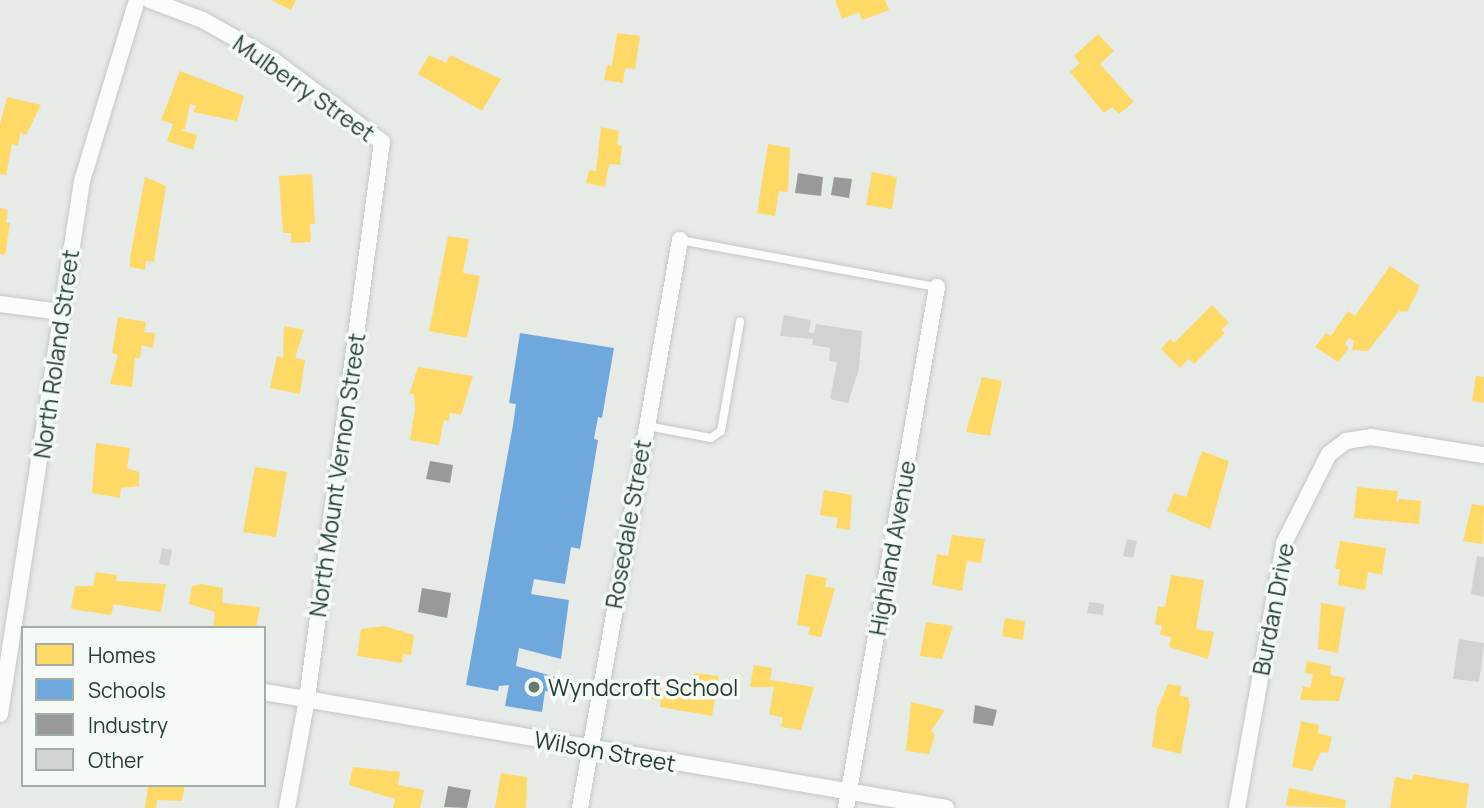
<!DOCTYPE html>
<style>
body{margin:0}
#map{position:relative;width:1484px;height:808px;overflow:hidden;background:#e6ebe8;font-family:Manrope,sans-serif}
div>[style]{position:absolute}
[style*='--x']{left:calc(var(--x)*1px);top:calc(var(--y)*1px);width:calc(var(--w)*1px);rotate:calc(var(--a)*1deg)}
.homes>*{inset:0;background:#ffd966}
.schools>*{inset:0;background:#6fa8dc}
.industry>*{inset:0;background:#999}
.building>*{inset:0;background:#cfd4d1}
.roads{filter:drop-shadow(0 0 2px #c3c8c5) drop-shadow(0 0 2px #c3c8c5)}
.service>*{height:8px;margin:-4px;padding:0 4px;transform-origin:4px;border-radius:4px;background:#fbfcfc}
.minor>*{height:16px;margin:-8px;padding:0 8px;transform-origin:8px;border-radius:8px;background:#fbfcfc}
.dots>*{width:19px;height:19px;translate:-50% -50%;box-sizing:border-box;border:4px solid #f5faf6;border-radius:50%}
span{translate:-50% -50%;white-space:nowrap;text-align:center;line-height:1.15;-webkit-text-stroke:7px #f5faf6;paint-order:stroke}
.street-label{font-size:23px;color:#243f31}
.poi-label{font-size:23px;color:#243f31}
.left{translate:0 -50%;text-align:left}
.legend{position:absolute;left:21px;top:626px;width:245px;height:161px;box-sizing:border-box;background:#f5faf6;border:2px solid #a1afa7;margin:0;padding:9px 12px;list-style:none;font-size:21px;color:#243f31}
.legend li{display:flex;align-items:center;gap:14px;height:35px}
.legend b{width:35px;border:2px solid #a1afa7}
</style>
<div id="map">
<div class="homes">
<div style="clip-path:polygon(271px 0,296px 0,291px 10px)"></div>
<div style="clip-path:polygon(835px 0,885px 0,889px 10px,862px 20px,859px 12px,842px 19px)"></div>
<div style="clip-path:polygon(617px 33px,640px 36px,635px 69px,625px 68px,623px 83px,604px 80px,607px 65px,612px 66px)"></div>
<div style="clip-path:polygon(1098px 34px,1114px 51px,1100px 64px,1134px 102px,1119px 114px,1112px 107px,1104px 113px,1070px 72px,1080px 63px,1074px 56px)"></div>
<div style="clip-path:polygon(429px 55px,446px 63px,450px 55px,501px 79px,482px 111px,418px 74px)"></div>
<div style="clip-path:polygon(180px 71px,244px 96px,237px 121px,193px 112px,196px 106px,190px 104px,185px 129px,181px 130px,197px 135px,193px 150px,167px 141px,173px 124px,161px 120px)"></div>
<div style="clip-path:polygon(7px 97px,41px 105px,26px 135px,20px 133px,18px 146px,12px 144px,6px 175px,0 174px,0 125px)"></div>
<div style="clip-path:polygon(601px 127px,619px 131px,617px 145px,622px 146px,620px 165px,609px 164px,605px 187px,586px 183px,589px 170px,596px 171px)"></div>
<div style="clip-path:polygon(768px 144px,790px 148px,788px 192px,779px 191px,775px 216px,757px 213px)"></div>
<div style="clip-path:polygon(872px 172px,897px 177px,892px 209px,866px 205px)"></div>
<div style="clip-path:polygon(312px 174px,315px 224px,310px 224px,311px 242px,291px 243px,291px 233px,283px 233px,279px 176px)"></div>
<div style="clip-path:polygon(145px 177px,166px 186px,154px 262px,146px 261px,145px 270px,130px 267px,130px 258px)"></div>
<div style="clip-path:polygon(0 208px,8px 210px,6px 223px,10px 223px,5px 255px,0 254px)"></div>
<div style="clip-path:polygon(448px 236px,469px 239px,463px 273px,480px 276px,467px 338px,429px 331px)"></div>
<div style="clip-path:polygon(1390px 266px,1420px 286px,1407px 312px,1399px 311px,1368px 351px,1352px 350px,1354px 341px,1349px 338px,1345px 344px,1349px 348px,1338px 362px,1315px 347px,1326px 333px,1331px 336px,1348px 311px,1355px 316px)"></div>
<div style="clip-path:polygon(1212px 305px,1229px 323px,1221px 330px,1225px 333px,1194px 364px,1188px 359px,1180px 368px,1161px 349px,1170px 339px,1174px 343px)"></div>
<div style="clip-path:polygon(118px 317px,146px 322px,144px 332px,155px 333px,153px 348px,142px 345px,140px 358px,135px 358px,132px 387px,110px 384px,118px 355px,112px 353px)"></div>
<div style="clip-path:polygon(284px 326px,304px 330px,295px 358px,305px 360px,300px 394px,270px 388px,277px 356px,283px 358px)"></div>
<div style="clip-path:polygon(418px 367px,473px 376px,461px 415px,450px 413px,449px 421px,444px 420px,439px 445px,410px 440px,415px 409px,414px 394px,409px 394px)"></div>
<div style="clip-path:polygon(1476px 376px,1484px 377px,1484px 403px,1472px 401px)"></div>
<div style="clip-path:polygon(982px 377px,1002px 381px,990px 436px,966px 432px)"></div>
<div style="clip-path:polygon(96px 443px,130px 448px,127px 468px,139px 472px,139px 486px,121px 488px,120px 498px,92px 493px)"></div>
<div style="clip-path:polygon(1202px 451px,1229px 461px,1210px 529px,1167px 511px,1174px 493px,1186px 497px)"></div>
<div style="clip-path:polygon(255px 467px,287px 472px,276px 537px,243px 532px)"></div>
<div style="clip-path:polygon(1357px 487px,1398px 491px,1396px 503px,1400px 499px,1421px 501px,1419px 524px,1354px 518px)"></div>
<div style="clip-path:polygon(824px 490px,852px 495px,850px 530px,836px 528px,838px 518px,820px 515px)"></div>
<div style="clip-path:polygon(1472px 504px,1484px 506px,1483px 544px,1463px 541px)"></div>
<div style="clip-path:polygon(952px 535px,985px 539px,981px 563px,967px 561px,962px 591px,932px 585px,937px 554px,948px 556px)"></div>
<div style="clip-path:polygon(1340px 541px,1386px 548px,1382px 575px,1368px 572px,1365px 590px,1338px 585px,1340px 569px,1335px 569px)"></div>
<div style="clip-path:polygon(96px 572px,117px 575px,116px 581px,166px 584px,161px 612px,114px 604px,111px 615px,71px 609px,75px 586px,93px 586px)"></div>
<div style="clip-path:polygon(806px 574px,827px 578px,825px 587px,835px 588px,821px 637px,808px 635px,810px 627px,797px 625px)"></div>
<div style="clip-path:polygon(1171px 575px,1204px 580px,1196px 629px,1214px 632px,1208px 659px,1169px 647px,1171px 637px,1160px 635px,1162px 626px,1155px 624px,1158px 606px,1165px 607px)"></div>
<div style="clip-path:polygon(202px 584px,223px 588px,222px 603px,260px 607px,256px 628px,213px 628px,215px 612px,189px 604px,192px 586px)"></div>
<div style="clip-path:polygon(1321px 603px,1345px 607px,1338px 653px,1318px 649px)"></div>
<div style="clip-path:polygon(1005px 618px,1025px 621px,1023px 640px,1002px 636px)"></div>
<div style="clip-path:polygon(926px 622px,953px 626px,942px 659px,920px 656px)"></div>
<div style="clip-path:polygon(384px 626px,414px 635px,411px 655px,403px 654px,402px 663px,357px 656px,361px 629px)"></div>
<div style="clip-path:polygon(1307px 661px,1331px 666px,1330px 675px,1345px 678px,1339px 701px,1300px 700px,1303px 686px,1310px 688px,1313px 674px,1305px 673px)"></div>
<div style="clip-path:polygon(754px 665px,772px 668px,770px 680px,814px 687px,801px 730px,781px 727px,783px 718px,769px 714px,774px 687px,750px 687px)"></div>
<div style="clip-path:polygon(695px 673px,719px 676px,712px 716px,660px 707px,661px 701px,651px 699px,654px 684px,664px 686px,665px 679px,693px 684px)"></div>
<div style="clip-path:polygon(1168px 684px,1181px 686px,1180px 696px,1188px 697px,1190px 705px,1181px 754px,1152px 747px,1157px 709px)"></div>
<div style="clip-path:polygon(911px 702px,945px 710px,931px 731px,935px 735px,929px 754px,906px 751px)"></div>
<div style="clip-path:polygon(1301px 721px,1319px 725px,1318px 733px,1332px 737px,1328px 753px,1321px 752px,1312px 771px,1292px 767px)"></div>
<div style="clip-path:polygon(353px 767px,400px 772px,398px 785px,424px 790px,420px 808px,393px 808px,395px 799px,349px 785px)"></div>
<div style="clip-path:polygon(501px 773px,527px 777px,526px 808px,495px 808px)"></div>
<div style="clip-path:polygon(1413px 774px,1469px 784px,1466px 808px,1390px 808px,1395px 777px,1412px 780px)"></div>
<div style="clip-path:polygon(148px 785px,185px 785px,182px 801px,157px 800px,156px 808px,145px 808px)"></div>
<div style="clip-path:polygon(1289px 788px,1346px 800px,1345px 808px,1286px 806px)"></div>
</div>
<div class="schools">
<div style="clip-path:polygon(520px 333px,614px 348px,602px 418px,598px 417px,594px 439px,598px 440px,580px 549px,571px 547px,565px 584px,534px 579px,531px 594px,569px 600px,561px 659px,519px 648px,516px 666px,556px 677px,554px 692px,545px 691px,542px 712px,505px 706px,509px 685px,499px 686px,498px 691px,466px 685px,513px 425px,516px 404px,509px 403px)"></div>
</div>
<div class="industry">
<div style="clip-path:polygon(798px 173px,823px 177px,821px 196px,795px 193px)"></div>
<div style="clip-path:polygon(834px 177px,852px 179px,849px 198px,831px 195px)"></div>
<div style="clip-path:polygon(430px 461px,453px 465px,450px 483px,426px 479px)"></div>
<div style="clip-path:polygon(422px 588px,451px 593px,447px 618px,418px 612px)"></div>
<div style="clip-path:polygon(975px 705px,997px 710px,993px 726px,973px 723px)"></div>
<div style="clip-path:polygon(448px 786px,471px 790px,467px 808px,444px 807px)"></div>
</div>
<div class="building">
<div style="clip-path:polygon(784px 315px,811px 320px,809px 332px,814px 333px,816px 324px,862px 331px,859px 369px,848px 403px,830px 399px,837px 362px,829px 361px,830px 348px,812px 345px,813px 339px,780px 336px)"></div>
<div style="clip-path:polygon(1127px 539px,1137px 541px,1133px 558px,1123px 556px)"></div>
<div style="clip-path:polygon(162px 548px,172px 550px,169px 566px,159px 564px)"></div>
<div style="clip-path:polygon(1477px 556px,1484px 557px,1484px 597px,1471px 594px)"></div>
<div style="clip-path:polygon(1089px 602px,1104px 604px,1103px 615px,1087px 613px)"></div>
<div style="clip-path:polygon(1459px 639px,1484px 643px,1479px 682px,1453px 679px)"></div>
</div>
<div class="roads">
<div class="service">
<div style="--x:680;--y:240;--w:261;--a:10.4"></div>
<div style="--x:647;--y:426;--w:65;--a:10.6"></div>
<div style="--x:711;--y:438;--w:12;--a:-35"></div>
<div style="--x:721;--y:431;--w:111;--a:-80.1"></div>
</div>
<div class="minor">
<div style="--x:150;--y:0;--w:57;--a:20.7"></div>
<div style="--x:203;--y:20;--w:81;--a:29.7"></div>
<div style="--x:273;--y:60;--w:136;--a:37"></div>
<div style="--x:382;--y:142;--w:562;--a:97.67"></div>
<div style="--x:307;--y:699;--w:111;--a:100.4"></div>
<div style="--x:0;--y:304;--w:62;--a:7.5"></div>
<div style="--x:264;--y:692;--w:692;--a:9.65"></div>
<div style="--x:0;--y:714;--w:539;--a:-81.25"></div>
<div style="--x:82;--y:181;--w:189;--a:-73.1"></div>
<div style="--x:580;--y:808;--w:577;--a:-80.02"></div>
<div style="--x:846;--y:808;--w:529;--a:-80.09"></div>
<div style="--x:1237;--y:808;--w:269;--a:-79.9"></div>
<div style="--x:1284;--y:543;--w:100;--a:-63.2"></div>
<div style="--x:1329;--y:454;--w:21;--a:-37"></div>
<div style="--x:1346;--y:441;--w:25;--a:-9"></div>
<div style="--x:1371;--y:437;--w:114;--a:9.1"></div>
</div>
</div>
<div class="dots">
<div style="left:534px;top:687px;background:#687b71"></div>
</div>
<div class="street-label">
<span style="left:304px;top:88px;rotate:35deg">Mulberry Street</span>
<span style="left:56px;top:354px;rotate:-82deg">North Roland Street</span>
<span style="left:337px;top:475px;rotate:-82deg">North Mount Vernon Street</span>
<span style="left:628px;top:524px;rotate:-80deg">Rosedale Street</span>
<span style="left:892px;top:548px;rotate:-80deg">Highland Avenue</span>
<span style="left:1273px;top:609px;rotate:-79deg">Burdan Drive</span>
<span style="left:605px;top:751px;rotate:10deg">Wilson Street</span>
</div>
<div class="poi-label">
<span class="left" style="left:548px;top:687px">Wyndcroft School</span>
</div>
<ul class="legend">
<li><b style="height:19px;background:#ffd966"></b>Homes</li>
<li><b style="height:19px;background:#6fa8dc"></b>Schools</li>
<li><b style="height:19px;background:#999"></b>Industry</li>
<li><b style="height:19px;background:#cfd4d1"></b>Other</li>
</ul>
</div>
